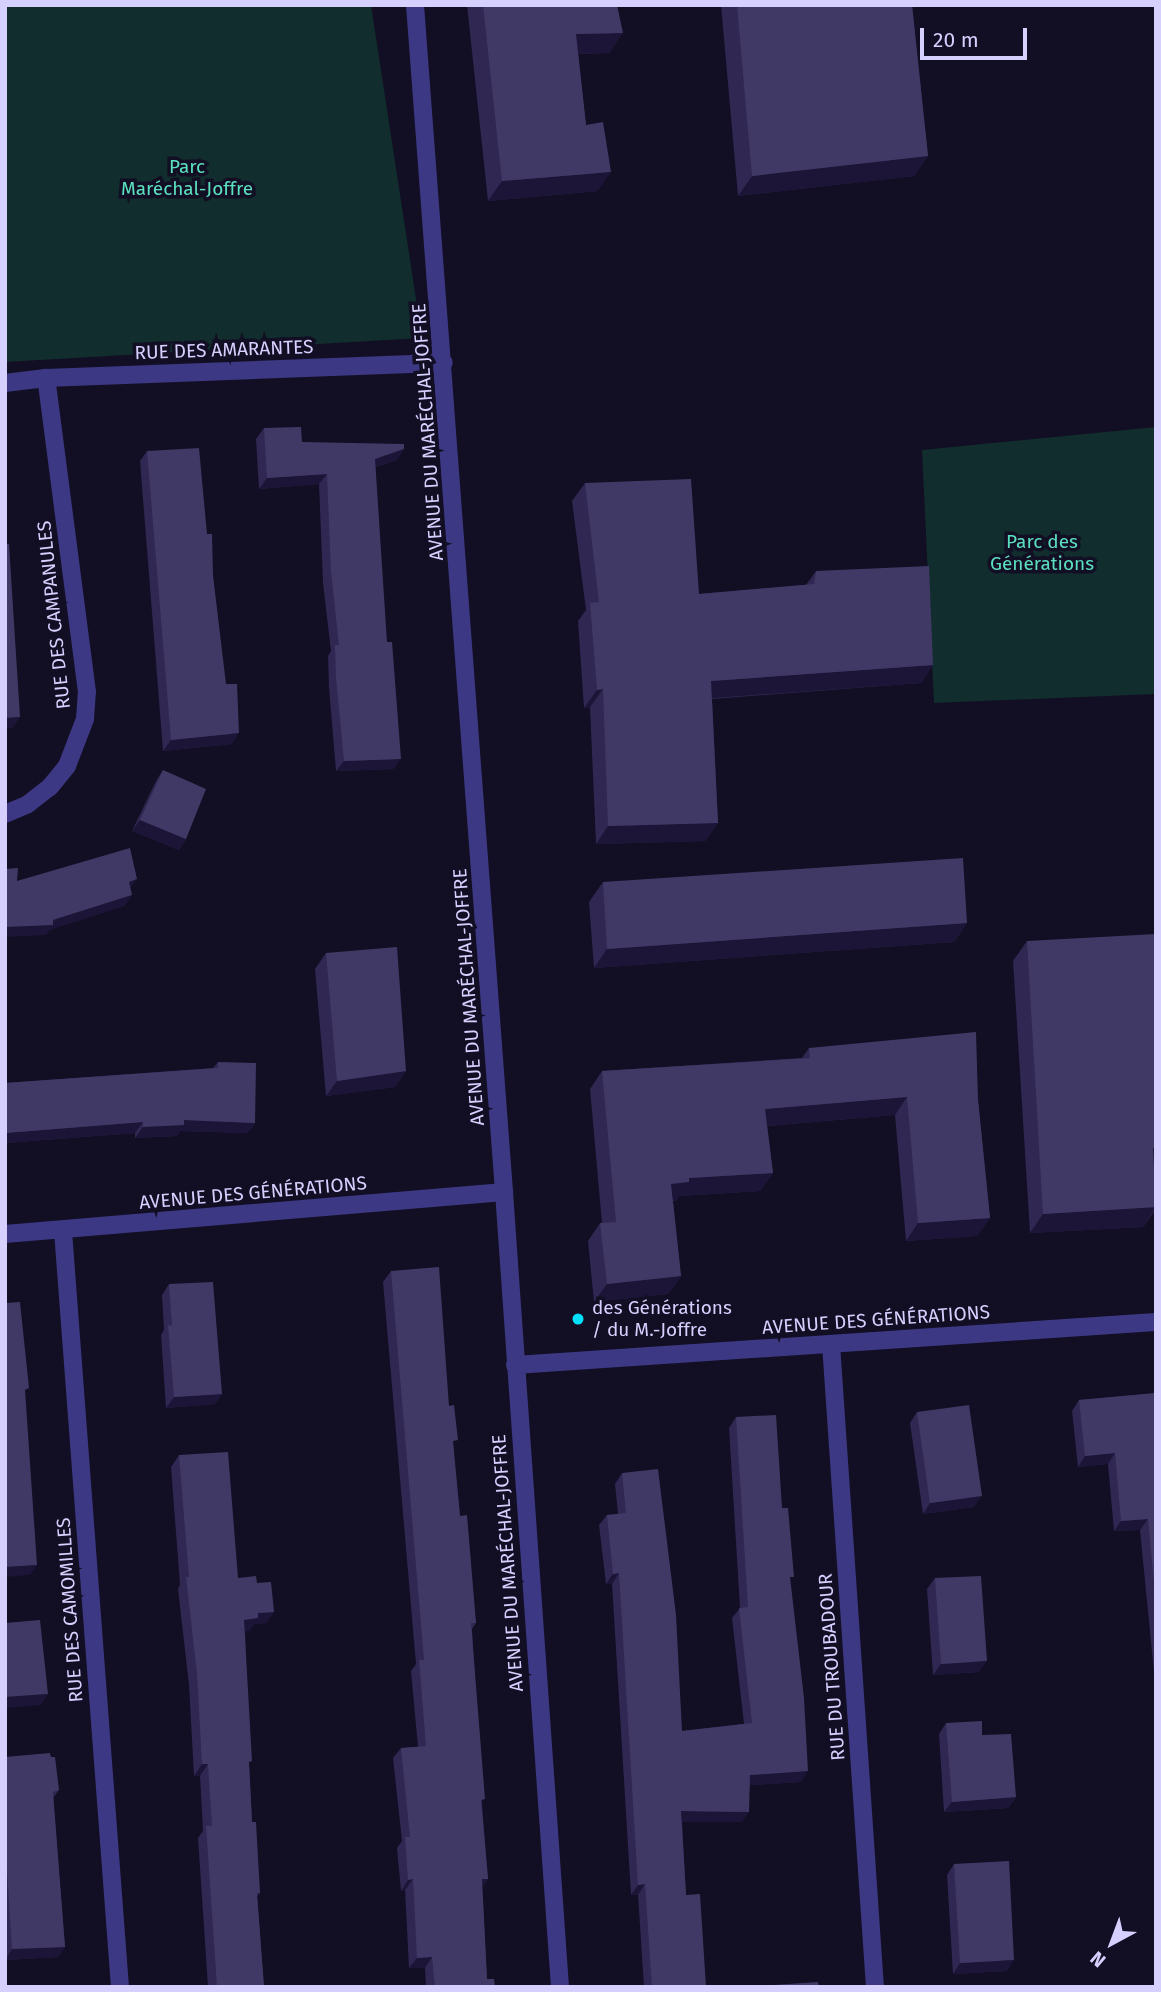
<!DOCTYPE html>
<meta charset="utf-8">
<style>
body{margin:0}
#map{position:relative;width:1161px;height:1992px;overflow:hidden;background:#120e23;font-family:"Fira Sans",sans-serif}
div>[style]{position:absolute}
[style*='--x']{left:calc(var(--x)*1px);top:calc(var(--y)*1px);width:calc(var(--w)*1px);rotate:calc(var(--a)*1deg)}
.green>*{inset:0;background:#112d2d}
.minor>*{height:18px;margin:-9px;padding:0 9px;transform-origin:9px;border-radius:9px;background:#3c3883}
.wall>*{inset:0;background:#302752}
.shaded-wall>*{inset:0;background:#1c1537}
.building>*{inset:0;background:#413965}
.dots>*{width:19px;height:19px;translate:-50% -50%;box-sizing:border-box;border:4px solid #120e23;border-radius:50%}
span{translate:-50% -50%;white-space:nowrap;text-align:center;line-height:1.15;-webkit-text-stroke:7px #120e23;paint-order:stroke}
.park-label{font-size:19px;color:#5be0c0}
.street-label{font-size:19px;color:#d6d0ff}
.poi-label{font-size:19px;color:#d6d0ff}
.left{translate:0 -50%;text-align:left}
.frame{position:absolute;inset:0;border:7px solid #d6d0ff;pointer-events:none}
.north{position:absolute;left:1077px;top:1908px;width:70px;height:70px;-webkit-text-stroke:5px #120e23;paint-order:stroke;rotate:221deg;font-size:19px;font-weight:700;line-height:28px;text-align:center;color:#d6d0ff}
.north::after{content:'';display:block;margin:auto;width:24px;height:32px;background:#d6d0ff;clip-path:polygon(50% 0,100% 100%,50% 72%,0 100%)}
.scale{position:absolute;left:920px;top:28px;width:107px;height:32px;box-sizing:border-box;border:4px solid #d6d0ff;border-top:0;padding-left:9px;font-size:21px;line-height:24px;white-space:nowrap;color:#d6d0ff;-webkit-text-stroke:5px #120e23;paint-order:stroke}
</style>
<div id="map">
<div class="green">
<div style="clip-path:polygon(5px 5px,371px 5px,422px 338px,5px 362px)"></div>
<div style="clip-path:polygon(1156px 427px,1156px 694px,934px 703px,922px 450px)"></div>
</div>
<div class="minor">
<div style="--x:415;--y:5;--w:1190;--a:85.71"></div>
<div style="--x:504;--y:1192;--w:797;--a:85.97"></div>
<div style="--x:5;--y:383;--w:41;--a:-7"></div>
<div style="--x:46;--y:378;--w:398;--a:-2.2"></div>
<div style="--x:5;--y:814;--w:25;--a:-23"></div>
<div style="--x:28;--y:804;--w:28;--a:-38"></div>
<div style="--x:50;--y:787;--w:27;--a:-51"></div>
<div style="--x:67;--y:766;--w:50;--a:-69"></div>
<div style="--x:85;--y:719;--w:27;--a:-86"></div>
<div style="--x:87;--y:692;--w:317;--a:-97.4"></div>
<div style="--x:63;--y:1231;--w:758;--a:85.69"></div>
<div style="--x:5;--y:1234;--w:501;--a:-4.81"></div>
<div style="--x:831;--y:1344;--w:645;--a:86.09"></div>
<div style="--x:515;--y:1365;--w:642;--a:-3.84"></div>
</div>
<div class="wall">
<div style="clip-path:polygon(467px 5px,617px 5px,610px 53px,578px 54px,586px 125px,598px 191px,488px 201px)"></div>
<div style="clip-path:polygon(721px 5px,912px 5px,928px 156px,914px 176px,738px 196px)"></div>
<div style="clip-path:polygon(264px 428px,302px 442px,397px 460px,375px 467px,394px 769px,336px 771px,329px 688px,328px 656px,331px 651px,323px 583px,319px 484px,259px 489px,256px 439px)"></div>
<div style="clip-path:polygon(147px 451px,207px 534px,213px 576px,232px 744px,163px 751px,140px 461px)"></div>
<div style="clip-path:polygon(585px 483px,699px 594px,806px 585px,816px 571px,933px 665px,921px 683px,712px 699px,718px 823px,705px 841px,596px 844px,590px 707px,584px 708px,578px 621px,586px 610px,572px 501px)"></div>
<div style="clip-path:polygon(163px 770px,186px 839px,179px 850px,132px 831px,156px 781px)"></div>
<div style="clip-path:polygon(603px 882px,967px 923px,954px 942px,594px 968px,589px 902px)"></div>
<div style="clip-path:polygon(1027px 941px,1155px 1167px,1156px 1209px,1143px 1227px,1030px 1233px,1013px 961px)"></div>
<div style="clip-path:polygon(326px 953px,406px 1071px,395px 1087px,326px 1096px,315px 969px)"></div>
<div style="clip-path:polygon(809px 1048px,978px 1100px,990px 1218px,977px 1236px,906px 1241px,895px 1115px,767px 1126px,773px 1173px,760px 1191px,679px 1196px,677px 1200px,673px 1201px,681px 1276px,668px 1294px,594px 1302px,588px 1241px,600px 1223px,602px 1223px,590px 1089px,602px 1071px,802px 1058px)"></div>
<div style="clip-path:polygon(218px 1062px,255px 1123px,247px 1133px,180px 1131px,177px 1136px,135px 1138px,135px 1133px,5px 1143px,5px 1083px,213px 1068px)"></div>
<div style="clip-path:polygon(391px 1271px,449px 1406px,460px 1516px,476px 1623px,472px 1629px,482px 1804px,488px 1879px,482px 1887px,487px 1979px,495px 1987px,426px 1987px,425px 1968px,409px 1968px,405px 1890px,401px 1891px,397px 1848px,402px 1841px,393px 1758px,401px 1748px,418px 1747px,411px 1671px,416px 1664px,383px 1282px)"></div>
<div style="clip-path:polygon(169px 1284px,222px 1394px,215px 1404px,166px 1408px,161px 1335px,164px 1330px,162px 1295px)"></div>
<div style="clip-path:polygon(1156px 1393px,1156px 1693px,1140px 1530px,1114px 1531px,1108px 1464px,1078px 1467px,1072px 1411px,1079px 1400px)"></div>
<div style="clip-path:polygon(917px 1412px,974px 1507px,923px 1514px,910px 1423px)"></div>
<div style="clip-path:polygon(736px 1417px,782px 1508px,790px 1582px,801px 1782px,750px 1785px,742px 1822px,682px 1822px,686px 1895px,706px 1987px,644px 1987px,638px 1895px,631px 1895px,612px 1584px,606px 1584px,599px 1525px,607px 1515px,618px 1514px,615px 1484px,622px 1473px,682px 1731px,744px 1724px,732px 1618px,740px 1608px,729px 1428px)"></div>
<div style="clip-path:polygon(179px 1455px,238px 1578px,257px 1583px,274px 1612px,266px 1623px,254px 1624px,250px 1630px,245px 1631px,249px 1765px,252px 1822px,260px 1893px,257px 1896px,264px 1987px,208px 1987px,198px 1838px,203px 1831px,200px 1776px,194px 1776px,189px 1685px,178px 1589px,180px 1585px,171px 1467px)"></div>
<div style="clip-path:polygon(935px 1578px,979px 1672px,933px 1675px,927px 1589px)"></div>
<div style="clip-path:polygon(946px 1723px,982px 1735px,1016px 1797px,1008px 1808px,944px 1812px,939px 1734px)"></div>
<div style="clip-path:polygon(5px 1757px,59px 1790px,53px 1798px,65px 1947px,58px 1957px,5px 1960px)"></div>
<div style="clip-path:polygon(954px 1864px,1007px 1971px,953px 1974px,947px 1875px)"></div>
</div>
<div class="shaded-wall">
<div style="clip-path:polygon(623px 33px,610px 53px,562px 54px,576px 34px)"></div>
<div style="clip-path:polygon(928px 156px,914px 176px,738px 196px,752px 176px)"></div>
<div style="clip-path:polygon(611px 172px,598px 191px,488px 201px,502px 181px)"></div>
<div style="clip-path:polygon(404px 449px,397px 460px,367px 469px,375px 459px)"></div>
<div style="clip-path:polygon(327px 474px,319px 484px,259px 489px,267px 478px)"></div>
<div style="clip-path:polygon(933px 665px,921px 683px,699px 699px,711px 681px)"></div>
<div style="clip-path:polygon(603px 689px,590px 707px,584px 708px,597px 690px)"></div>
<div style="clip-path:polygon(20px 717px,13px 728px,5px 728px,5px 718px)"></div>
<div style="clip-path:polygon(239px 733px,232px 744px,163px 751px,171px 740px)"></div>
<div style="clip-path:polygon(401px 759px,394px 769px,336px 771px,344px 761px)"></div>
<div style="clip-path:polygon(140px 820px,186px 839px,179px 850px,132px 831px)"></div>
<div style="clip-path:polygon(718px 823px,705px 841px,596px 844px,608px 826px)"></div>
<div style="clip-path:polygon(137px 879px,129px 890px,129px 882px)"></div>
<div style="clip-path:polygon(132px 895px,125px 906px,50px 930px,46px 935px,5px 937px,5px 927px,53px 920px)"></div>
<div style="clip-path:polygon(967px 923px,954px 942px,594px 968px,607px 949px)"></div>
<div style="clip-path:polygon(406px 1071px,395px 1087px,326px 1096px,337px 1081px)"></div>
<div style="clip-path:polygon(907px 1097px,895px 1115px,753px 1127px,765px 1109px)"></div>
<div style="clip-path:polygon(184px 1120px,255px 1123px,247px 1133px,180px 1131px,177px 1136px,135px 1138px,143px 1127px)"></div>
<div style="clip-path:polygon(143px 1122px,135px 1133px,5px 1143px,5px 1133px)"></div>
<div style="clip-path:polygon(1153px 1148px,1156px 1148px,1156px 1167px,1139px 1168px)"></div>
<div style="clip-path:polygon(773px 1173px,760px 1191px,679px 1196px,677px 1200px,658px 1202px,671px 1184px,689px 1178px)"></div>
<div style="clip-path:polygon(1156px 1207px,1143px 1227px,1030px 1233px,1043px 1214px)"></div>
<div style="clip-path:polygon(990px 1218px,977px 1236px,906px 1241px,918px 1223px)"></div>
<div style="clip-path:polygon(681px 1276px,668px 1294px,594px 1302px,607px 1284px)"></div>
<div style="clip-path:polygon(222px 1394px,215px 1404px,166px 1408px,174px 1397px)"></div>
<div style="clip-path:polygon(1115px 1453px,1108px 1464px,1078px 1467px,1085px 1456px)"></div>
<div style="clip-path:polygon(982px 1496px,974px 1507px,923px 1514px,930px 1503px)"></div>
<div style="clip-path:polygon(1148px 1519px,1140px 1530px,1114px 1531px,1121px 1521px)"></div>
<div style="clip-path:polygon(37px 1565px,30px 1575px,5px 1577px,5px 1567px)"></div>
<div style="clip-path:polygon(619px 1573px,612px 1584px,606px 1584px,613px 1574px)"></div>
<div style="clip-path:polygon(274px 1612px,266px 1623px,254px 1624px,250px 1630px,236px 1632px,244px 1620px,258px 1613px)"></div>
<div style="clip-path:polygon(987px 1661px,979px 1672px,933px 1675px,941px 1664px)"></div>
<div style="clip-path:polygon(48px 1694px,41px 1705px,5px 1708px,5px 1697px)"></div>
<div style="clip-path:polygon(202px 1764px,208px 1764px,200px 1776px,194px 1776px)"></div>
<div style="clip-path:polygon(808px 1771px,801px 1782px,742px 1786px,750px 1775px)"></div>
<div style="clip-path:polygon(1016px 1797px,1008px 1808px,944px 1812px,952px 1802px)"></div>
<div style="clip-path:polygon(681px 1811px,749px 1812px,742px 1822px,674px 1822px)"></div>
<div style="clip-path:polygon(413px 1879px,405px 1890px,401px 1891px,408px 1880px)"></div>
<div style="clip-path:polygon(482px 1879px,488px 1879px,480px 1890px)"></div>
<div style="clip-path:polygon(645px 1884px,638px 1895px,631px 1895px,638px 1885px)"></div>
<div style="clip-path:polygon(65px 1947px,58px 1957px,5px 1960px,12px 1949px)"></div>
<div style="clip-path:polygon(432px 1957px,425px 1968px,409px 1968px,417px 1958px)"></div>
<div style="clip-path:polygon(1014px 1960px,1007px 1971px,953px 1974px,960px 1963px)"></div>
</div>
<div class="building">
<div style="clip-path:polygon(483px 5px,617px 5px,623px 33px,576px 34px,586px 125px,603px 122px,611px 172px,502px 181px)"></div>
<div style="clip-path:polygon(737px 5px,912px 5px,928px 156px,752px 176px)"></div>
<div style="clip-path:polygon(301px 427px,302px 442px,404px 444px,404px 449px,375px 459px,387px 642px,392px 642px,401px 759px,344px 761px,336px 678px,335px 645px,339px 645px,331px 572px,327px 474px,267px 478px,264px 428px)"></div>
<div style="clip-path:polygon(199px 448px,207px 534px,212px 534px,213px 576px,226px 684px,237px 684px,239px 733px,171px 740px,147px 451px)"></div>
<div style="clip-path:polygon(691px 479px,699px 594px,814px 584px,816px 571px,929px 566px,933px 665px,711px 681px,718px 823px,608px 826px,603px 689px,597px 690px,590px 603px,599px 602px,585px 483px)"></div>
<div style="clip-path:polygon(5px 533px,6px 544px,9px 544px,20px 717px,5px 718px)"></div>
<div style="clip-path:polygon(163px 770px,206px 789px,186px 839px,140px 820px)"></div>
<div style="clip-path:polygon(130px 848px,137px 879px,129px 882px,132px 895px,53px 920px,53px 925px,5px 927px,5px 869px,18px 868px,17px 881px)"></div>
<div style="clip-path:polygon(963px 858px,967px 923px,607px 949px,603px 882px)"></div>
<div style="clip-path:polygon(1156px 934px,1156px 1148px,1153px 1148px,1156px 1207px,1043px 1214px,1027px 941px)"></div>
<div style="clip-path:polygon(397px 947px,406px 1071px,337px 1081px,326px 953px)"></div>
<div style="clip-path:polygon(976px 1032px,978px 1100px,990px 1218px,918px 1223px,907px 1097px,765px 1109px,773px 1173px,689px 1178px,689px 1182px,671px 1184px,681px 1276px,607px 1284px,600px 1223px,616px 1222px,602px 1071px,810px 1058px,809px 1048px)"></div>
<div style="clip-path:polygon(218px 1062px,256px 1063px,255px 1123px,184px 1120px,184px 1125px,143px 1127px,143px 1122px,5px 1133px,5px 1083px,218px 1068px)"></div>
<div style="clip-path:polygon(439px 1267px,449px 1406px,454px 1405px,458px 1440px,453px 1441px,460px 1516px,467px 1515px,476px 1623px,471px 1623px,485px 1799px,481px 1800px,488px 1879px,482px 1879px,487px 1979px,494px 1979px,495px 1987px,435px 1987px,432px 1957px,417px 1958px,413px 1879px,408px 1880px,405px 1837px,410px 1837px,401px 1748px,426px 1746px,419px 1660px,424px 1660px,391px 1271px)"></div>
<div style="clip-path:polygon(213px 1282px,222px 1394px,174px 1397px,168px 1325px,172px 1326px,169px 1284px)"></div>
<div style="clip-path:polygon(20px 1302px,29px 1388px,25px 1390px,37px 1565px,5px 1567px,5px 1303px)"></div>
<div style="clip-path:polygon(1156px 1393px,1156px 1604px,1148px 1519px,1121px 1521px,1115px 1453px,1085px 1456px,1079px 1400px)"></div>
<div style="clip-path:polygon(969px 1405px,982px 1496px,930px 1503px,917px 1412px)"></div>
<div style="clip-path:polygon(776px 1415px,782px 1508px,788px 1508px,794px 1577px,790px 1577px,804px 1698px,808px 1771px,750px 1775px,749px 1812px,681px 1811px,686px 1895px,700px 1894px,706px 1987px,652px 1987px,645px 1884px,638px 1885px,619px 1573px,613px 1574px,607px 1515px,626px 1513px,622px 1473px,658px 1469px,676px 1615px,682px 1731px,752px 1723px,739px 1608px,748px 1607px,736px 1417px)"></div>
<div style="clip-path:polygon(228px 1452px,238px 1578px,256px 1576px,257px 1583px,271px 1582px,274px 1612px,258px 1613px,258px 1618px,244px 1620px,252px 1761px,249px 1762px,252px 1822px,256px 1822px,260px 1893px,257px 1893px,264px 1987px,217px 1987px,206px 1826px,212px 1826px,208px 1764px,202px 1764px,197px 1674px,186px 1577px,189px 1577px,179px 1455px)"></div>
<div style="clip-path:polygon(981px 1576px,987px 1661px,941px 1664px,935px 1578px)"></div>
<div style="clip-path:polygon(40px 1620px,48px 1694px,5px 1697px,5px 1623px)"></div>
<div style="clip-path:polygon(982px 1721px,982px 1735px,1011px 1734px,1016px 1797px,952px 1802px,946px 1723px)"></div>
<div style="clip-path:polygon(50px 1753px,51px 1757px,55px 1757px,59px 1790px,53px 1792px,65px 1947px,12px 1949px,5px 1839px,5px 1757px)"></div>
<div style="clip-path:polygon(1009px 1861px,1014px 1960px,960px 1963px,954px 1864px)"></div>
<div style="clip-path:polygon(818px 1982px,819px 1987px,773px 1987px,773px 1985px)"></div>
</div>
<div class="dots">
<div style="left:578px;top:1319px;background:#00dffb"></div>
</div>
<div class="park-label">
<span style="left:187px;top:178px">Parc<br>Maréchal-Joffre</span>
<span style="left:1042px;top:553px">Parc des<br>Générations</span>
</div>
<div class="street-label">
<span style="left:224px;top:350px;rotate:-2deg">RUE DES AMARANTES</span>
<span style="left:428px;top:432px;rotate:-94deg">AVENUE DU MARÉCHAL-JOFFRE</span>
<span style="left:54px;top:615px;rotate:-96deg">RUE DES CAMPANULES</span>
<span style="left:469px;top:997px;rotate:-94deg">AVENUE DU MARÉCHAL-JOFFRE</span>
<span style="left:253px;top:1193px;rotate:-5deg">AVENUE DES GÉNÉRATIONS</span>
<span style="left:876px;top:1320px;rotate:-4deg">AVENUE DES GÉNÉRATIONS</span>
<span style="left:508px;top:1563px;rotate:-94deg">AVENUE DU MARÉCHAL-JOFFRE</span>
<span style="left:70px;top:1610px;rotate:-94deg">RUE DES CAMOMILLES</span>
<span style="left:832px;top:1667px;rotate:-94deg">RUE DU TROUBADOUR</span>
</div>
<div class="poi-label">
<span class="left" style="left:592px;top:1319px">des Générations<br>/ du M.-Joffre</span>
</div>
<div class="frame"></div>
<div class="north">N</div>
<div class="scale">20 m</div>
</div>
